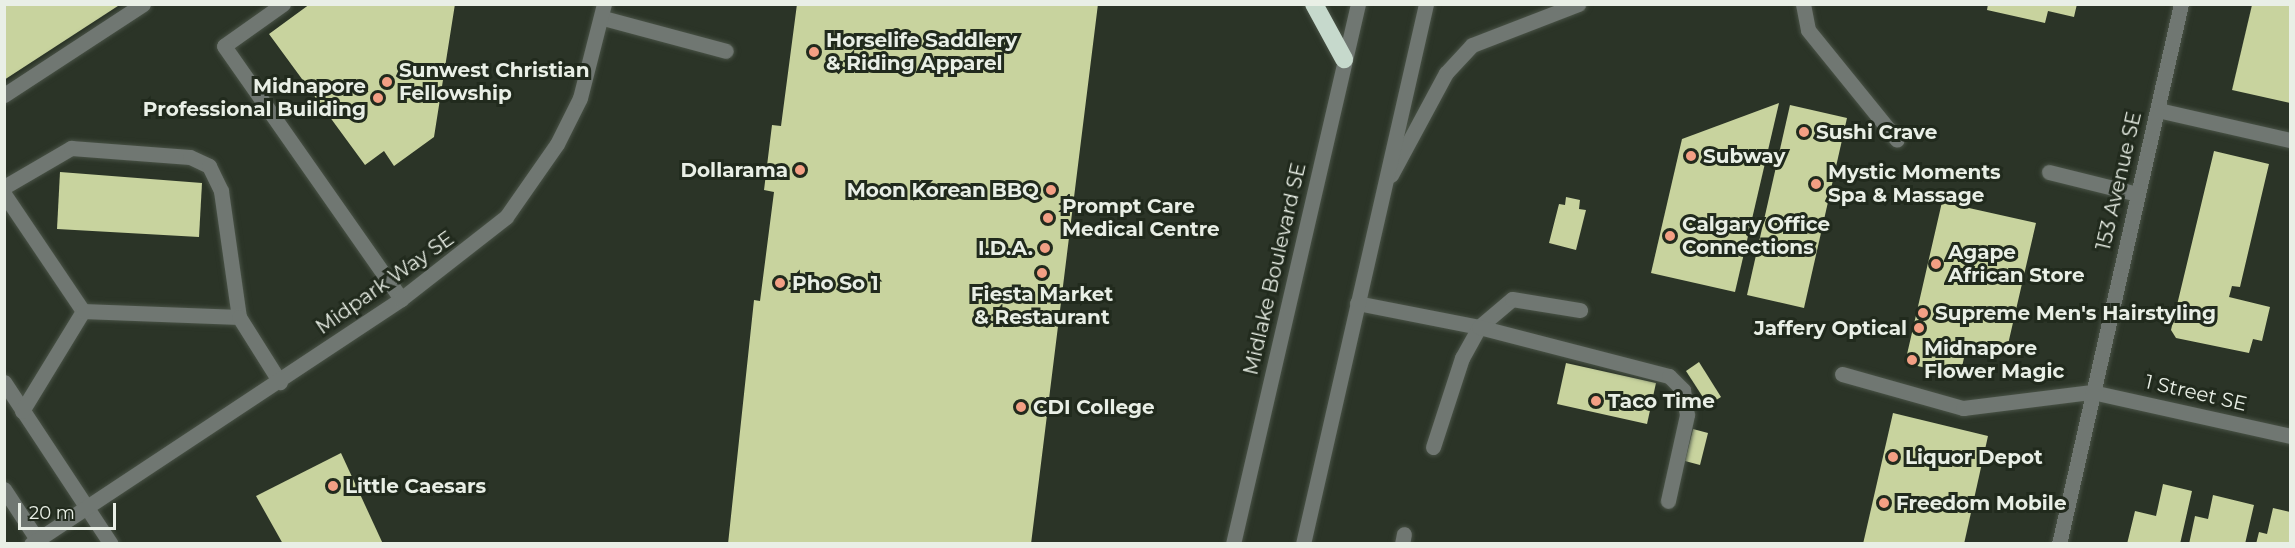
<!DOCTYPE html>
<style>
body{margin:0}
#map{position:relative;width:2295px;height:548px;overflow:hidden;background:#2b3427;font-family:Montserrat,sans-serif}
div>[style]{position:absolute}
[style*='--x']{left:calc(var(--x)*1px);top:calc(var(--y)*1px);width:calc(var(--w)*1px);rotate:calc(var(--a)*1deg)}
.building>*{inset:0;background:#c8d39e}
.roads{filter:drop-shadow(0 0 2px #495246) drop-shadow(0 0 2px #495246)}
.minor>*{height:15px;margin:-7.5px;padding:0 7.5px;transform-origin:7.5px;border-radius:7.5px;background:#707772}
.highway>*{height:18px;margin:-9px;padding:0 9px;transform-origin:9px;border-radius:9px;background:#c6d9cc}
.dots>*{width:16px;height:16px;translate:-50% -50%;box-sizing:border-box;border:3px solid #212a1d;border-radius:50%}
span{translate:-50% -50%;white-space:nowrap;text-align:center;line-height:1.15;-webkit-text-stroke:6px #212a1d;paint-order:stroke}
.poi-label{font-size:20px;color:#e9efe6;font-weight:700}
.left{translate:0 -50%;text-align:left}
.right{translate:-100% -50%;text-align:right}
.street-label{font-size:20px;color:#e9efe6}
.frame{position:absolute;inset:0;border:6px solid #e9efe6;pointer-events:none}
.scale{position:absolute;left:18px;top:503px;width:98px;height:27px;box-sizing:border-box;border:3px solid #e9efe6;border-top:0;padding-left:8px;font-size:18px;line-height:21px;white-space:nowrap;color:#e9efe6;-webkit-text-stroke:4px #212a1d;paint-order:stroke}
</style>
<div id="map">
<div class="building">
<div style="clip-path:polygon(4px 4px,121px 4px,4px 80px)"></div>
<div style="clip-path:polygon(310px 4px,455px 4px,434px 137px,394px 166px,384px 151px,365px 165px,269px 34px)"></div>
<div style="clip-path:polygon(797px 4px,1098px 4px,1031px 544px,728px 544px,754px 300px,760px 301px,774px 192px,764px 190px,772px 125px,781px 126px)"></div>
<div style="clip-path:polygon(1988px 4px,2077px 4px,2074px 17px,2048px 11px,2045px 23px,1987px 10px)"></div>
<div style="clip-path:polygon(2252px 5px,2290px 5px,2290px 103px,2232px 90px)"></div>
<div style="clip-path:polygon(1779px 103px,1735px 292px,1651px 273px,1682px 139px)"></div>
<div style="clip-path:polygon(1790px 105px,1847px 118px,1804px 308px,1747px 295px)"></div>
<div style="clip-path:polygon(2214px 151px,2269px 164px,2240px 287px,2232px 286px,2229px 297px,2270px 307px,2262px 341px,2253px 339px,2249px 353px,2176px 338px,2171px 330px)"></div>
<div style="clip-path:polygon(60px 172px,202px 183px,199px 237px,57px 229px)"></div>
<div style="clip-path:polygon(1566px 197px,1580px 200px,1579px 209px,1586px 210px,1576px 250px,1549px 243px,1559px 204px,1565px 205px)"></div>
<div style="clip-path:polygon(1942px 202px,2036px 223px,2006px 353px,1967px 344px,1960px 376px,1905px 363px)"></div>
<div style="clip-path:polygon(1699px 362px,1721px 397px,1708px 405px,1686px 371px)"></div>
<div style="clip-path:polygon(1566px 363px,1656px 383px,1647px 424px,1557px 404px)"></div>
<div style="clip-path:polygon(1893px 413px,1988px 436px,1964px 544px,1863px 544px)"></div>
<div style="clip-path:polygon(1693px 429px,1708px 433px,1700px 465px,1685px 461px)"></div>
<div style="clip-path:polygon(341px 453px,383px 544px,283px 544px,256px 496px)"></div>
<div style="clip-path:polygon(2163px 484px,2192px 491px,2180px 544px,2127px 544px,2135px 511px,2156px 516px)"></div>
<div style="clip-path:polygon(2213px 495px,2254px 505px,2245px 544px,2189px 544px,2195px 516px,2208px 519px)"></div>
<div style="clip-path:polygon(2273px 508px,2290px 512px,2290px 544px,2256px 544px,2259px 532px,2267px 534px)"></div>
</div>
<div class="roads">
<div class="minor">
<div style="--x:283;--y:4;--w:72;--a:144.6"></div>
<div style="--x:224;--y:46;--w:309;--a:55"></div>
<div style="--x:1803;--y:4;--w:26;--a:79"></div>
<div style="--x:1808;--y:30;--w:141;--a:51"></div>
<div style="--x:603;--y:18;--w:127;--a:15"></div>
<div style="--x:4;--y:95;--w:166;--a:-33.2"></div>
<div style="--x:2158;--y:110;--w:135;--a:12.8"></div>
<div style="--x:2049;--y:172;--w:91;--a:14"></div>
<div style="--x:1391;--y:175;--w:116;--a:-61.7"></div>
<div style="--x:1446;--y:73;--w:38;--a:-47"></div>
<div style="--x:1472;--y:45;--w:114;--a:-21.1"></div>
<div style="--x:4;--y:187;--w:78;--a:-30.2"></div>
<div style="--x:71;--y:148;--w:119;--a:4.3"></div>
<div style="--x:190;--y:157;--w:21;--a:25"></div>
<div style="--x:209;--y:166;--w:28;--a:64"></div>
<div style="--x:221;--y:191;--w:127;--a:81.9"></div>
<div style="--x:4;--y:194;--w:141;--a:56"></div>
<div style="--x:1357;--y:303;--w:124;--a:11.1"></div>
<div style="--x:1479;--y:327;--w:43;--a:-40.3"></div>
<div style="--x:1512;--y:299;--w:69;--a:9.2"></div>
<div style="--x:1842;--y:374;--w:126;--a:15.7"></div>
<div style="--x:1963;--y:408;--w:130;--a:-7.1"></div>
<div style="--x:2092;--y:392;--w:203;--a:12.5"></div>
<div style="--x:4;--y:382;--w:194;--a:56.6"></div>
<div style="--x:22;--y:411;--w:117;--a:-58.6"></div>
<div style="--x:83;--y:311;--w:156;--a:2.2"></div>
<div style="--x:239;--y:317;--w:77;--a:57.8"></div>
<div style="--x:1433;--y:447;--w:94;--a:-72"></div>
<div style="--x:1462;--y:358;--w:35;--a:-61"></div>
<div style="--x:1479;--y:327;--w:196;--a:14.5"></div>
<div style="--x:1669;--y:376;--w:20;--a:45"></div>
<div style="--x:1683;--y:390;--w:25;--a:81"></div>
<div style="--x:1687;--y:415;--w:88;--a:102.5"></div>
<div style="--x:4;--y:489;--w:66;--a:56.8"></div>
<div style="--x:31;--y:544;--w:444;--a:-33.5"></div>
<div style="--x:401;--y:299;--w:133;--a:-38"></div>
<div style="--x:506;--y:217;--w:89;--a:-55.1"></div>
<div style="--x:557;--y:144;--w:51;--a:-63.4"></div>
<div style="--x:580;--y:98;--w:97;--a:-75.7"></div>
<div style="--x:1233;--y:544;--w:554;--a:-76.97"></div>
<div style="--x:1303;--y:544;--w:554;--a:-77.17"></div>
<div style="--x:1402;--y:544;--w:10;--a:-79"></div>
<div style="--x:2059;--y:544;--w:554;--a:-77.27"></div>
</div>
<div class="highway">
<div style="--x:1314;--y:4;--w:63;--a:61.4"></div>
</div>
</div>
<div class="dots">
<div style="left:814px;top:52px;background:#f39f84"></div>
<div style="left:387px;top:82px;background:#f39f84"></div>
<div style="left:378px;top:98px;background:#f39f84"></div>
<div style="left:1804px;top:132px;background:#f39f84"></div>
<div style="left:1691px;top:156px;background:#f39f84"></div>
<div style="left:800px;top:170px;background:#f39f84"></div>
<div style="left:1816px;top:184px;background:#f39f84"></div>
<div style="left:1051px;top:190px;background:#f39f84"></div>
<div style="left:1048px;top:218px;background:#f39f84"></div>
<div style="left:1670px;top:236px;background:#f39f84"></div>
<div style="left:1045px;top:248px;background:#f39f84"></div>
<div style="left:1936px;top:264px;background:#f39f84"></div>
<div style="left:1042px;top:273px;background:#f39f84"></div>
<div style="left:780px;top:283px;background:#f39f84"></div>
<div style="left:1923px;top:313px;background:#f39f84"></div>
<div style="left:1919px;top:328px;background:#f39f84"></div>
<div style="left:1912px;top:360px;background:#f39f84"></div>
<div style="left:1596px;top:401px;background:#f39f84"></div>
<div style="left:1021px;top:407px;background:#f39f84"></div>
<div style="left:1893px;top:457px;background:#f39f84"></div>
<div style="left:333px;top:486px;background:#f39f84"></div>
<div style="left:1884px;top:503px;background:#f39f84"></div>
</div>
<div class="poi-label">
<span class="left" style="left:826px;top:52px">Horselife Saddlery<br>&amp; Riding Apparel</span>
<span class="left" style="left:399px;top:82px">Sunwest Christian<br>Fellowship</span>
<span class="right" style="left:366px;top:98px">Midnapore<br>Professional Building</span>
<span class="left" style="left:1816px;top:132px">Sushi Crave</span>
<span class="left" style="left:1703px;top:156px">Subway</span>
<span class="right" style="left:788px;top:170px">Dollarama</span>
<span class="left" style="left:1828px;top:184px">Mystic Moments<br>Spa &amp; Massage</span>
<span class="right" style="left:1039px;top:190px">Moon Korean BBQ</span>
<span class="left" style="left:1062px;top:218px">Prompt Care<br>Medical Centre</span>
<span class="left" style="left:1682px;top:236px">Calgary Office<br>Connections</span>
<span class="right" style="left:1033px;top:248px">I.D.A.</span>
<span class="left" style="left:1948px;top:264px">Agape<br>African Store</span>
<span class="left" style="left:792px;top:283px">Pho So 1</span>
<span style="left:1042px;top:306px">Fiesta Market<br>&amp; Restaurant</span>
<span class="left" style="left:1935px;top:313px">Supreme Men's Hairstyling</span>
<span class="right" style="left:1907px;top:328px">Jaffery Optical</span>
<span class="left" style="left:1924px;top:360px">Midnapore<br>Flower Magic</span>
<span class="left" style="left:1608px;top:401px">Taco Time</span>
<span class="left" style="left:1033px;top:407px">CDI College</span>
<span class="left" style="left:1905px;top:457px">Liquor Depot</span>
<span class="left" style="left:345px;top:486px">Little Caesars</span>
<span class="left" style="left:1896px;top:503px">Freedom Mobile</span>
</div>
<div class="street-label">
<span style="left:2119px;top:181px;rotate:-77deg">153 Avenue SE</span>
<span style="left:1275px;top:269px;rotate:-77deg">Midlake Boulevard SE</span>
<span style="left:385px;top:283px;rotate:-35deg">Midpark Way SE</span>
<span style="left:2196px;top:393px;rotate:13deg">1 Street SE</span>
</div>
<div class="frame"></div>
<div class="scale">20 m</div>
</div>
